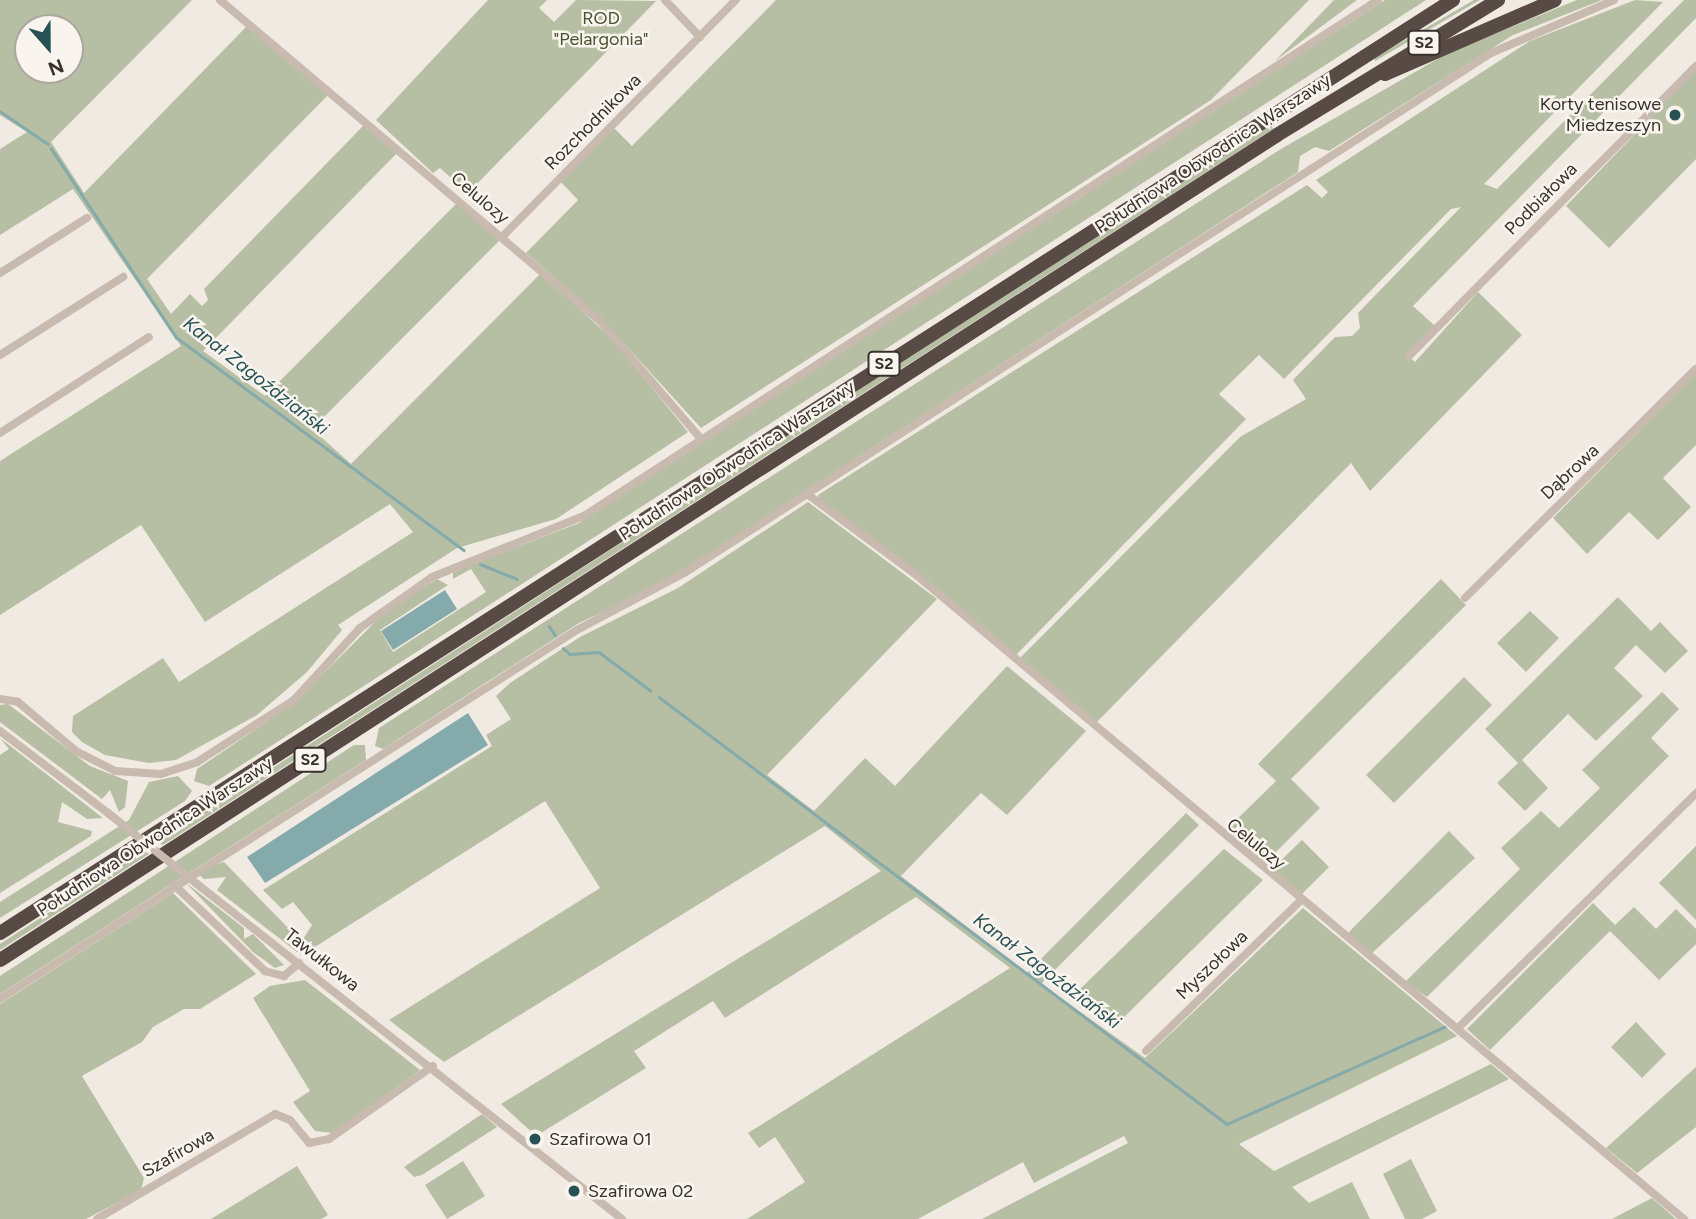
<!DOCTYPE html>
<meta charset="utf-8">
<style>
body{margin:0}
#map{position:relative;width:1696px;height:1219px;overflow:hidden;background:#f1eae2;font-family:Figtree,sans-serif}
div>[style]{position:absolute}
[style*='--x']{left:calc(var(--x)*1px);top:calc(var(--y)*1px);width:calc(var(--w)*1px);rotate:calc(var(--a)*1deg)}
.green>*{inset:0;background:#b6bfa3}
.water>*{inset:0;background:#84aaab}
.stream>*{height:2.5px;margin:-1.25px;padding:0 1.25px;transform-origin:1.25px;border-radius:1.25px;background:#84aaab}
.street>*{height:8px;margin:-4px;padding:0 4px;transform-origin:4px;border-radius:4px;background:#c8baaf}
.highway>*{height:14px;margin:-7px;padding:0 7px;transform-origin:7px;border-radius:7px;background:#584a44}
.street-bridge>*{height:8px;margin:-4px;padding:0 4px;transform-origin:4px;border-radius:4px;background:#c8baaf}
.dots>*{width:19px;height:19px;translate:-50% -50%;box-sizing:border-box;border:4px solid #f9f4ee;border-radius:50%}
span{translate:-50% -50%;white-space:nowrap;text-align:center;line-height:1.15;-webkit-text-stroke:5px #f9f4ee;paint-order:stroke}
.shield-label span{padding:2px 5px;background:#f9f4ee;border:2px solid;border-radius:5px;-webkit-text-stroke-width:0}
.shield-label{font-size:16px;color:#38302c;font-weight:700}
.park-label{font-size:18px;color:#485332}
.poi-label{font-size:18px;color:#38302c}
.right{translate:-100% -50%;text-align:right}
.left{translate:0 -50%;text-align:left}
.street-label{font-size:18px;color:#38302c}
.water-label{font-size:19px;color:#265255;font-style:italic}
.north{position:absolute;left:14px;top:14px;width:70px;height:70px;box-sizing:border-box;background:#f9f4ee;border:2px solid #aca6a0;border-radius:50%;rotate:159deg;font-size:19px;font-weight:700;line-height:28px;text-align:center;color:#38302c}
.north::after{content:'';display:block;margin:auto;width:24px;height:32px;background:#265255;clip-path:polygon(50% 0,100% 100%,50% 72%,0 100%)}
</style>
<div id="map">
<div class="green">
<div style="clip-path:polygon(evenodd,0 0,192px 0,51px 142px,84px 193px,247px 26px,329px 94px,147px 279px,171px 314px,190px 294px,202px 306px,208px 300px,204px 289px,365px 124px,397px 153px,203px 351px,265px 396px,457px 203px,499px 241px,312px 429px,351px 464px,541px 273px,612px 339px,688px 432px,556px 519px,457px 548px,338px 625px,342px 630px,307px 672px,257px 715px,176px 760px,149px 763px,105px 755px,82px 742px,72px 732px,73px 716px,163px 658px,179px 682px,413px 532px,390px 504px,205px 622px,141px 525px,0 615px,0 461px,181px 346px,73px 189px,0 235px,0 149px,27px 132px,0 115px,0 0,28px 28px,70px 28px,70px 70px,28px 70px,28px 28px)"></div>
<div style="clip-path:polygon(488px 0,547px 0,539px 8px,554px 22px,576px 0,656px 1px,468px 193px,440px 168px,433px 173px,376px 120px)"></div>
<div style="clip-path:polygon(776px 0,1309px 0,1211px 100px,701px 428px,599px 316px,526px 253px,578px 200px,560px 181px,614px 128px,632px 146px)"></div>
<div style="clip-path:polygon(1334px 0,1357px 0,1275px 61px)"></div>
<div style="clip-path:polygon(1385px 0,1426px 0,209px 786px,194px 781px,197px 769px,293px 704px,384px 613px,437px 579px,448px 585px,380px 630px,393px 652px,486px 592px,471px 569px,453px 579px,453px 572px,579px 523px)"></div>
<div style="clip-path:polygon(1474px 0,1480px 0,1375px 61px,1374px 58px)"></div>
<div style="clip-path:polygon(1577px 0,1602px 0,1513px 35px,1329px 151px,1315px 147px,1300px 156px,1298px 172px,657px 587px,579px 623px,383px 749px,375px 746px,379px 728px,1281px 149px,1448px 53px)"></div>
<div style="clip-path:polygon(1635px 0,1663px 2px,1484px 184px,1497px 189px,1684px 0,1696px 0,1696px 18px,1413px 306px,1435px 326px,1407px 355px,1415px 362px,1478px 292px,1522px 335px,1370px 491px,1351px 463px,1094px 725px,1017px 661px,1240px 437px,1306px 399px,1293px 380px,1335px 337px,1352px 336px,1360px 328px,1358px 313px,1461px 207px,1451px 209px,1284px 379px,1259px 355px,1219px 394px,1246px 419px,1014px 657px,819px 502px,818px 495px,1307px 185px,1322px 198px,1328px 192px,1316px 180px,1530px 41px)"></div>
<div style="clip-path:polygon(1696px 70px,1696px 159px,1609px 248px,1566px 206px)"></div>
<div style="clip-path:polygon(1270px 124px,1273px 129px,163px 845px,158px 842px)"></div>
<div style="clip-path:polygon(1696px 373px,1696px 445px,1663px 478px,1691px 507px,1658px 540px,1629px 512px,1587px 554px,1553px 518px)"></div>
<div style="clip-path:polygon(808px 502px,937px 599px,767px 775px,814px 811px,865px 758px,895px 786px,1007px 666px,1086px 731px,1007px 815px,981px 793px,901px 876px,1027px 973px,1186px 813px,1199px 825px,1041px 984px,1145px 1058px,1303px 908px,1457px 1036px,1239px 1144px,1274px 1171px,1491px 1064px,1509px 1079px,1292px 1187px,1309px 1203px,1352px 1182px,1370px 1219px,982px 1219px,1128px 1143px,1124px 1136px,1034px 1183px,1023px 1162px,918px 1219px,747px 1219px,805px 1182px,775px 1137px,759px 1148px,748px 1133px,1010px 968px,916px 897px,725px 1018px,713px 1001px,634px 1051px,646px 1068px,536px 1136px,501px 1104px,881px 871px,825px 826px,444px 1062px,389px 1020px,600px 888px,545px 801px,307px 952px,300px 944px,312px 925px,293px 902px,282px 909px,263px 890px,492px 746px,486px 735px,511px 719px,496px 696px,510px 683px,580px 637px,678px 588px)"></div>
<div style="clip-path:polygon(1441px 579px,1466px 605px,1291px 779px,1320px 808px,1264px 864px,1228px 828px,1276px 781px,1258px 764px)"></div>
<div style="clip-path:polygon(1618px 597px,1651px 631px,1660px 622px,1688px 651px,1665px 673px,1636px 645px,1614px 668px,1643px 696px,1596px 741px,1568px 714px,1522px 760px,1548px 788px,1525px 811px,1497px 783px,1518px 763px,1485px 729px)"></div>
<div style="clip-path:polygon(1530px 611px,1559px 638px,1526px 672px,1497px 643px)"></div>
<div style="clip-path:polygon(1464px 677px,1492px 705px,1394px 803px,1366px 775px)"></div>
<div style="clip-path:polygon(1662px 692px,1679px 709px,1651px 738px,1669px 756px,1427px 997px,1405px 982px,1520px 869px,1501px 848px,1541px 811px,1559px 828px,1600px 788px,1582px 770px)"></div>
<div style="clip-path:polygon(8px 704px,90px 766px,128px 781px,125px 807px,119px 812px,110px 790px,102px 799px,0 722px,0 705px)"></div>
<div style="clip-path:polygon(0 738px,103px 818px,87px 819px,62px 802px,58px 822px,92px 831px,91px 836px,0 893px,0 755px,9px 749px)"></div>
<div style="clip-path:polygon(354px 745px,365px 745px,366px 760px,0 994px,0 976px)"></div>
<div style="clip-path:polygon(178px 776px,192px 791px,185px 801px,0 918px,0 902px,129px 820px,149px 782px)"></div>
<div style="clip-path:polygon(1449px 831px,1475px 858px,1370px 955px,1347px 934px)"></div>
<div style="clip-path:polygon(1302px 840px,1329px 867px,1301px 895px,1272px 869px)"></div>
<div style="clip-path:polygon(1696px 846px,1696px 920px,1659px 883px)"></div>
<div style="clip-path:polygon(1224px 849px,1263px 880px,1115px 1026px,1076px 993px)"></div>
<div style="clip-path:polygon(144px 851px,149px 854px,0 950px,0 944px)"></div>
<div style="clip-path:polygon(224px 862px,292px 932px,301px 955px,217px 890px,226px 877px,204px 879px,196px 872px)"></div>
<div style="clip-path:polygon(185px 882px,244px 928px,244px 939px,253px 934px,284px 965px,275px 968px,253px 952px)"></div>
<div style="clip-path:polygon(173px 893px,256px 974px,200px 1009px,184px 1009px,153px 1027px,142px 1042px,82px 1076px,144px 1178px,141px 1190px,86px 1219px,0 1219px,0 1004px)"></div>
<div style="clip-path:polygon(1593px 903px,1615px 925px,1634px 907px,1656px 929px,1676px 909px,1696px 929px,1696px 944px,1659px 980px,1610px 931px,1490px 1050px,1467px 1029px)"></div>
<div style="clip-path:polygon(305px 980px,420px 1070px,333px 1133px,315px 1131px,293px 1102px,310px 1091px,253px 998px,270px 986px)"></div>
<div style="clip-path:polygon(1636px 1022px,1666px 1054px,1642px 1078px,1611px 1047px)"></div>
<div style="clip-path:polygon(1696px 1067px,1696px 1127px,1637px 1173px,1606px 1148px)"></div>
<div style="clip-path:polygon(482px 1114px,497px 1127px,422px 1175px,414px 1177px,404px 1167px)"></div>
<div style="clip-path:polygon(1411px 1159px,1437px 1211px,1422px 1219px,1405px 1219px,1383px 1174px)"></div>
<div style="clip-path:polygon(463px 1161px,485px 1196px,447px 1219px,425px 1185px)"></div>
<div style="clip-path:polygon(297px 1166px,328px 1215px,321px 1219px,211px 1219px)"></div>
<div style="clip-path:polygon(1652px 1198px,1676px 1219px,1612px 1219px)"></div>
</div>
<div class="water">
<div style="clip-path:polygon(445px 590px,457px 609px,393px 650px,381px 631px)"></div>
<div style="clip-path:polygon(468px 713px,488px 745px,265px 883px,247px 857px)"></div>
</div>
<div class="stream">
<div style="--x:0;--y:111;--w:58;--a:34.5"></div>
<div style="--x:51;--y:148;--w:227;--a:56.5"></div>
<div style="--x:176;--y:337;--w:358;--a:36.5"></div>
<div style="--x:480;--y:564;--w:40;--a:22"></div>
<div style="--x:549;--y:626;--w:11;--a:56"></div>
<div style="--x:563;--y:648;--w:9;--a:41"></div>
<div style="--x:570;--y:654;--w:29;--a:-4"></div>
<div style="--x:599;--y:652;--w:64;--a:36.7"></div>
<div style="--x:659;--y:697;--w:711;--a:36.93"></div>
<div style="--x:1227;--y:1124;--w:238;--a:-24.1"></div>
</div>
<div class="street">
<div style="--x:220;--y:0;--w:496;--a:40.2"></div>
<div style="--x:599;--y:320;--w:157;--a:49.4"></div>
<div style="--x:665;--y:0;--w:51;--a:46.6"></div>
<div style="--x:502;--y:237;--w:333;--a:-45.4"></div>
<div style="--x:0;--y:273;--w:103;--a:-32.3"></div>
<div style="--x:0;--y:355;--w:146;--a:-32.4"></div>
<div style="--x:1409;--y:356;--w:408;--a:-45.3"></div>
<div style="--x:0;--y:433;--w:177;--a:-32.8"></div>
<div style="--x:807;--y:494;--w:134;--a:36.5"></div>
<div style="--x:915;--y:574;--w:1004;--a:39.99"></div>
<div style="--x:1465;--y:598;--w:325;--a:-44.8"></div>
<div style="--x:0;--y:699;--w:18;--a:9"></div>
<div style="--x:18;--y:702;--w:76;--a:40.2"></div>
<div style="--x:76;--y:751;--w:44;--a:27.1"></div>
<div style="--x:115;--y:771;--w:46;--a:3.7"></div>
<div style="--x:161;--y:774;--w:38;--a:-18"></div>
<div style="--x:197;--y:762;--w:115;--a:-32.6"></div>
<div style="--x:294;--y:700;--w:98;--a:-47.5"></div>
<div style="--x:360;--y:628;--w:88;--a:-35.3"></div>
<div style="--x:432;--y:577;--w:164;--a:-21.9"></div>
<div style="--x:584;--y:516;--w:947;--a:-33.02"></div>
<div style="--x:0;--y:731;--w:136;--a:37.2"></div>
<div style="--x:173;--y:884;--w:127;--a:43.4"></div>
<div style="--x:265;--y:971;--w:20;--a:15"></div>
<div style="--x:284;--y:976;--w:20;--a:-41"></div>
<div style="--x:197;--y:884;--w:541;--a:38.25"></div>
<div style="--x:0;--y:999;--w:685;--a:-32.6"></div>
<div style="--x:577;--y:630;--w:123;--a:-28"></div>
<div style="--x:686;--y:572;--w:958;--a:-32.81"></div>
<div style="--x:1491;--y:53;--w:134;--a:-23.3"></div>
<div style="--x:1457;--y:1029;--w:336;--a:-44.6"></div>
<div style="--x:1146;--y:1051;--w:215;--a:-44.2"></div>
<div style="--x:97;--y:1219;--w:207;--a:-30.5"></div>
<div style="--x:275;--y:1114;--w:16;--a:22"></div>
<div style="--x:290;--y:1120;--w:30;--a:50"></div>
<div style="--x:309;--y:1143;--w:20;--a:-11"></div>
<div style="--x:329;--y:1139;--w:127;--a:-35.1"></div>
</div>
<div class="highway">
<div style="--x:1385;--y:74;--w:185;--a:-23.5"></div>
<div style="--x:0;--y:933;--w:1727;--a:-32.71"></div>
<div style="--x:0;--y:960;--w:1520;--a:-32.86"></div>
<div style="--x:1277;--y:135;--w:259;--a:-31.4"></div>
</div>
<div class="street-bridge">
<div style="--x:108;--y:813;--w:114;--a:38.6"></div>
</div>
<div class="dots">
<div style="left:1675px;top:115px;background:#265255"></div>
<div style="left:535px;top:1139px;background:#265255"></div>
<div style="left:574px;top:1191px;background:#265255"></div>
</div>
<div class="shield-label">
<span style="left:1424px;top:43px">S2</span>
<span style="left:884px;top:364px">S2</span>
<span style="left:310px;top:760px">S2</span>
</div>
<div class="park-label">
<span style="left:601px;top:29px">ROD<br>"Pelargonia"</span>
</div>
<div class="poi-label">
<span class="right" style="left:1661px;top:115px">Korty tenisowe<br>Miedzeszyn</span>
<span class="left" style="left:549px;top:1139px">Szafirowa 01</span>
<span class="left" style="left:588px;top:1191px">Szafirowa 02</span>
</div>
<div class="street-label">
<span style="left:593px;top:122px;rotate:-45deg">Rozchodnikowa</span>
<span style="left:1213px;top:154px;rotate:-33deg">Południowa Obwodnica Warszawy</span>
<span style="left:480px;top:198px;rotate:40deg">Celulozy</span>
<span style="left:1541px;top:199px;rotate:-45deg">Podbiałowa</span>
<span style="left:737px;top:461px;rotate:-33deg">Południowa Obwodnica Warszawy</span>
<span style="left:1570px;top:472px;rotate:-43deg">Dąbrowa</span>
<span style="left:155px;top:837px;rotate:-33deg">Południowa Obwodnica Warszawy</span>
<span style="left:1256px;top:844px;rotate:39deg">Celulozy</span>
<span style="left:322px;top:960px;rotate:38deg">Tawułkowa</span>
<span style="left:1212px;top:965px;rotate:-44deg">Myszołowa</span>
<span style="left:178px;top:1153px;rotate:-30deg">Szafirowa</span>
</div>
<div class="water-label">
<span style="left:256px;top:376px;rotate:38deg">Kanał Zagoździański</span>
<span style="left:1047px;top:971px;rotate:37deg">Kanał Zagoździański</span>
</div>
<div class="north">N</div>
</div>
